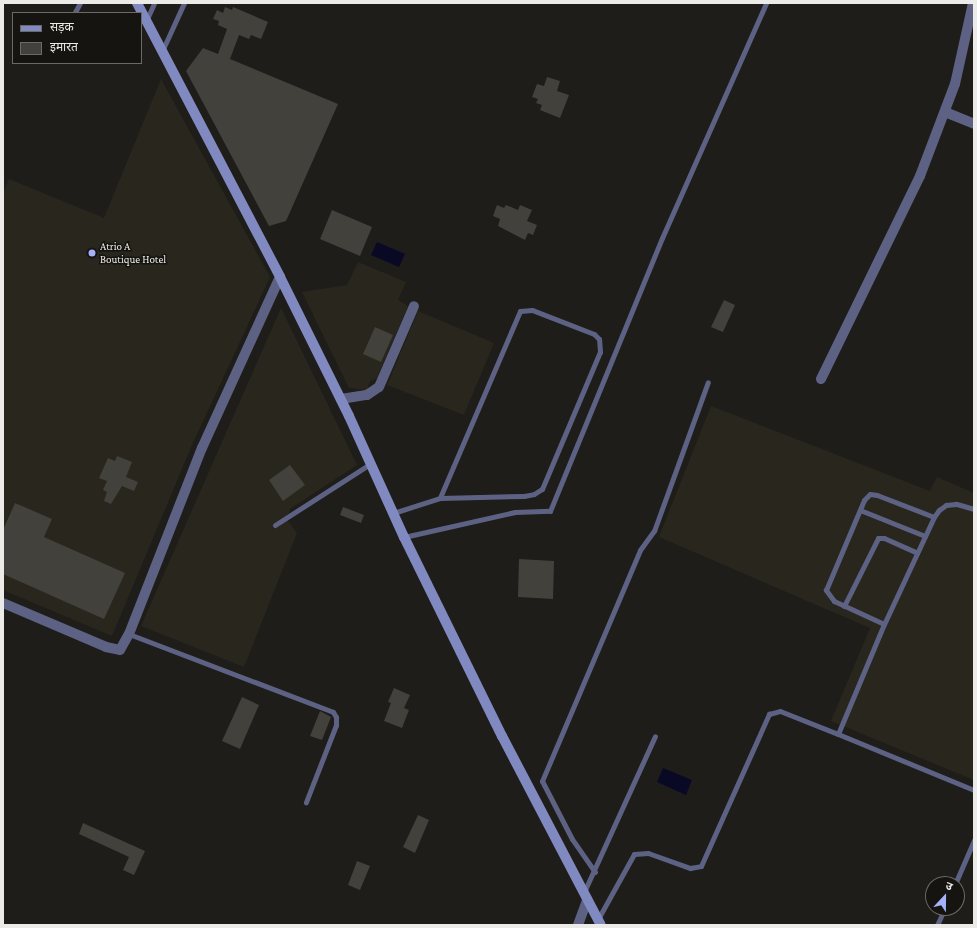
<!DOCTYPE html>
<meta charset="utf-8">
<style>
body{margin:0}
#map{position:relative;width:977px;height:928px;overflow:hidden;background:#1e1d19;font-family:"Crimson Pro","Noto Sans Devanagari",serif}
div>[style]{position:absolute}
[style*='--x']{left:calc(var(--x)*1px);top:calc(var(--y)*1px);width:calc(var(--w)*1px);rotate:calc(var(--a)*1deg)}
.built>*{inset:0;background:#29261d}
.water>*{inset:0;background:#090926}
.building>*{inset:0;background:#42413c}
.service>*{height:5px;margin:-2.5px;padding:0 2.5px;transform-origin:2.5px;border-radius:2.5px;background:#5d6284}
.minor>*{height:10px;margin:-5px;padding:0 5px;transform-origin:5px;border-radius:5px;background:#5d6284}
.secondary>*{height:10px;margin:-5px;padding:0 5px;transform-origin:5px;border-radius:5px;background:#818ac0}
.dots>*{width:11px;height:11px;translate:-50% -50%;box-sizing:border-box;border:2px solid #151410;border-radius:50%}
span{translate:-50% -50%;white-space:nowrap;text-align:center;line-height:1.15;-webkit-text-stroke:3px #151410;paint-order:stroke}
.poi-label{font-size:11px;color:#ecebe8}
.left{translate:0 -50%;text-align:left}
.frame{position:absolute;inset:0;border:4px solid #ecebe8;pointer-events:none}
.legend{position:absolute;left:12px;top:12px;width:130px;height:52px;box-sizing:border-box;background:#151410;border:1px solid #6b6a66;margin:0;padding:5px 7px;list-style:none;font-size:12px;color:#ecebe8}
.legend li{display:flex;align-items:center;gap:8px;height:20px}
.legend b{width:20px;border:1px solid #6b6a66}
.north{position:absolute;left:925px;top:876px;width:40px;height:40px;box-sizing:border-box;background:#151410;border:1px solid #6b6a66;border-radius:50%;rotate:22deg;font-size:11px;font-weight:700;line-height:16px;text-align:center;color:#ecebe8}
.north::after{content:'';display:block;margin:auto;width:14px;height:18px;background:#a6b1fc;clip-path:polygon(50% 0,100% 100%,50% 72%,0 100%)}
</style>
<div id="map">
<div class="built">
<div style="clip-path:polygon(161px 79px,270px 277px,192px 445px,112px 636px,3px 590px,3px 193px,9px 179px,104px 218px)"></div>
<div style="clip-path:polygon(358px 262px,406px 282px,398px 300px,408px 306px,377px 378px,370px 381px,367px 390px,349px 388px,302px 292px,347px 285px)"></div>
<div style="clip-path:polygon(281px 308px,357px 465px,290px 509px,288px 521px,297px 533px,244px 667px,141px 626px)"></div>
<div style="clip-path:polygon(418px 311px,494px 343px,464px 415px,387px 385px)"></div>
<div style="clip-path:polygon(711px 406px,930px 491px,937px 477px,974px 493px,974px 780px,831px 721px,870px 628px,659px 537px)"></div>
</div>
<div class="water">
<div style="clip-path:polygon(377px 242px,405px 254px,399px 267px,371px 255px)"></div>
<div style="clip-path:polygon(663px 768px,692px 780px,686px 795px,657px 782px)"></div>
</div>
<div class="building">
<div style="clip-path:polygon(225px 7px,232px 10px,233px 7px,268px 22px,261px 39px,251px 35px,249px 39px,239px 35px,230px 59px,338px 104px,286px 221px,269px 226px,186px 71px,203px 48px,218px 54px,227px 29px,218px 25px,219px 21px,213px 19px,217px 10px,223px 13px)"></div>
<div style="clip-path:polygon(547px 77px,560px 81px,557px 91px,569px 95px,560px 118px,540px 110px,542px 105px,536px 103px,538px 99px,532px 97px,537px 84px,544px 86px)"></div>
<div style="clip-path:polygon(497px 205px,504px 208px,506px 205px,518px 210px,520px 205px,532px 210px,527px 221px,537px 225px,533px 235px,528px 233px,525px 240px,498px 226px,500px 219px,493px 216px)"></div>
<div style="clip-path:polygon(332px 210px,372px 227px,360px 256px,320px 239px)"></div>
<div style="clip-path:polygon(724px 300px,735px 305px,723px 332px,711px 327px)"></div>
<div style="clip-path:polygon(375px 327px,393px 335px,381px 362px,363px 354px)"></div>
<div style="clip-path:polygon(117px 456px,132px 462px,126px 477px,138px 482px,134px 491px,122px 486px,111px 504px,104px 501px,107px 492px,103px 490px,107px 481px,99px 478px,108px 458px,115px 461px)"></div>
<div style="clip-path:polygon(290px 465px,305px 485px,283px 501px,269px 480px)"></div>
<div style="clip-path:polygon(15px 503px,52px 519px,44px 537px,125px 573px,104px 619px,3px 574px,3px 530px)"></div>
<div style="clip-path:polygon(343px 507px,364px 515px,361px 523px,340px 515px)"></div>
<div style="clip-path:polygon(519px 559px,554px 561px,553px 599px,518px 597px)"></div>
<div style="clip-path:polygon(394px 688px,410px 695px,404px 708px,409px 710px,402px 728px,384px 721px,391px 703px,388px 702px)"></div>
<div style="clip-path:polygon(242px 697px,259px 705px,240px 749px,222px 741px)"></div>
<div style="clip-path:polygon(320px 711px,331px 717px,322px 740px,310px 736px)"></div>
<div style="clip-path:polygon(418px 815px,429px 820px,415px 853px,403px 847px)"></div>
<div style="clip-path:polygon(83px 823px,145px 851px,134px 875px,123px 870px,129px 857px,79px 834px)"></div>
<div style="clip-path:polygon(357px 861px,370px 866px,360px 890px,348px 885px)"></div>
</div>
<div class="service">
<div style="--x:75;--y:12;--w:10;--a:-61"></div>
<div style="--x:147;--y:19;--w:17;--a:-66"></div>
<div style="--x:163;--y:49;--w:51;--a:-65.5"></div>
<div style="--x:974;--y:509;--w:19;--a:-164"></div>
<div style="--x:956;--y:504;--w:10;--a:174"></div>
<div style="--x:946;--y:505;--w:9;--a:144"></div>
<div style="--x:939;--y:510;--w:9;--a:126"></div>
<div style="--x:934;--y:517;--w:118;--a:115"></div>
<div style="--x:884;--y:624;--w:119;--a:112.7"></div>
<div style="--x:838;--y:734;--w:147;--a:22.4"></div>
<div style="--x:860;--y:510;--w:70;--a:21.8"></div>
<div style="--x:393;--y:513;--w:49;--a:-17.7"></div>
<div style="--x:440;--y:498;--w:84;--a:-1.4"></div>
<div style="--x:524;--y:496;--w:10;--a:-11"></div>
<div style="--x:534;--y:494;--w:9;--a:-32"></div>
<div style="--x:542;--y:489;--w:149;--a:-67.1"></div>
<div style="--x:600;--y:352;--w:13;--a:-94"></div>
<div style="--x:599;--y:339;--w:7;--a:-135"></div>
<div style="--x:594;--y:334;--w:66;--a:-158.8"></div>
<div style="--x:532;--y:310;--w:12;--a:175"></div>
<div style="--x:520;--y:311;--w:203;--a:113.2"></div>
<div style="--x:275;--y:525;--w:113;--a:-32.7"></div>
<div style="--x:404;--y:537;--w:114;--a:-12.7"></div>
<div style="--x:515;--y:512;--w:35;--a:-2"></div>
<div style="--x:550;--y:511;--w:295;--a:-67.7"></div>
<div style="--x:662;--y:238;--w:257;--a:-66.1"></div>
<div style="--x:844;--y:606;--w:76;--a:-63.4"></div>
<div style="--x:878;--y:538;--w:6;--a:0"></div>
<div style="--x:884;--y:538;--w:36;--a:24"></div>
<div style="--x:884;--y:624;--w:55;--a:-155.3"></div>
<div style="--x:834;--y:601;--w:14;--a:-126"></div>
<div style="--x:826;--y:590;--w:98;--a:-67.1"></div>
<div style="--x:864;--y:500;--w:8;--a:-45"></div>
<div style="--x:870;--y:494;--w:7;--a:8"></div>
<div style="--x:877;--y:495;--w:61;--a:21.1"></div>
<div style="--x:129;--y:634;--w:218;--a:20.9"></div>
<div style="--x:333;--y:712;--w:6;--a:59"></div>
<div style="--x:336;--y:717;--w:8;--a:90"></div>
<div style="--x:336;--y:725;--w:83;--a:111.3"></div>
<div style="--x:595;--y:872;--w:40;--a:-124.9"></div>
<div style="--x:572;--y:839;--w:65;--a:-117.3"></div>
<div style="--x:542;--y:781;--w:251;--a:-67"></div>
<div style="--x:640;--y:550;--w:24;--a:-54"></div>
<div style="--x:654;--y:531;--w:158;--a:-70.1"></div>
<div style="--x:955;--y:884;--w:48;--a:-66.6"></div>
<div style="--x:584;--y:892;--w:171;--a:-65.5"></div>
<div style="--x:598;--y:919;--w:74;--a:-61"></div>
<div style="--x:634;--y:854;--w:14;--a:-4"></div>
<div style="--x:648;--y:853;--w:45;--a:19.7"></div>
<div style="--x:690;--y:868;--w:11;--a:-10"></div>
<div style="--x:701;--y:866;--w:167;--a:-65.9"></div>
<div style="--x:769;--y:714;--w:11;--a:-15"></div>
<div style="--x:780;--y:711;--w:62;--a:21.6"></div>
<div style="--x:937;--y:925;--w:19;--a:-65"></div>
</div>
<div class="minor">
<div style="--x:945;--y:112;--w:31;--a:22"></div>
<div style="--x:821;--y:379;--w:226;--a:-64"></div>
<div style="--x:920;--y:176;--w:98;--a:-69.2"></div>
<div style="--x:955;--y:84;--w:83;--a:-77.5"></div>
<div style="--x:341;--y:399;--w:26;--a:-9"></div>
<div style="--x:367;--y:395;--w:14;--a:-34"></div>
<div style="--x:379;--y:387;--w:88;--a:-66.6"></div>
<div style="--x:3;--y:603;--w:112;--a:23.1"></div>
<div style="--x:106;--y:647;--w:14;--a:12"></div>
<div style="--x:120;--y:650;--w:18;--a:-61"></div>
<div style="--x:129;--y:634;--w:200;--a:-68.6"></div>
<div style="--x:202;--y:448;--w:188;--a:-65.5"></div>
<div style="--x:578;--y:925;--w:27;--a:-70"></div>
</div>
<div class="secondary">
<div style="--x:137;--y:3;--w:309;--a:62.4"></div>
<div style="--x:280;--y:277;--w:155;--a:63.6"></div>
<div style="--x:349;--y:416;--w:133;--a:65.6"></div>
<div style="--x:404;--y:537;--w:222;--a:63.8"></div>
<div style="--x:502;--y:736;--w:213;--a:62.4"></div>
</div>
<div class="dots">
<div style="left:92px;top:253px;background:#a6b1fc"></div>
</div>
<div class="poi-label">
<span class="left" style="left:100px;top:253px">Atrio A<br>Boutique Hotel</span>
</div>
<div class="frame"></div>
<ul class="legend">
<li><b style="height:5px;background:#818ac0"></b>सड़क</li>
<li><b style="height:11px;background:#42413c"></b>इमारत</li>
</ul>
<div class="north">उ</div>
</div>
